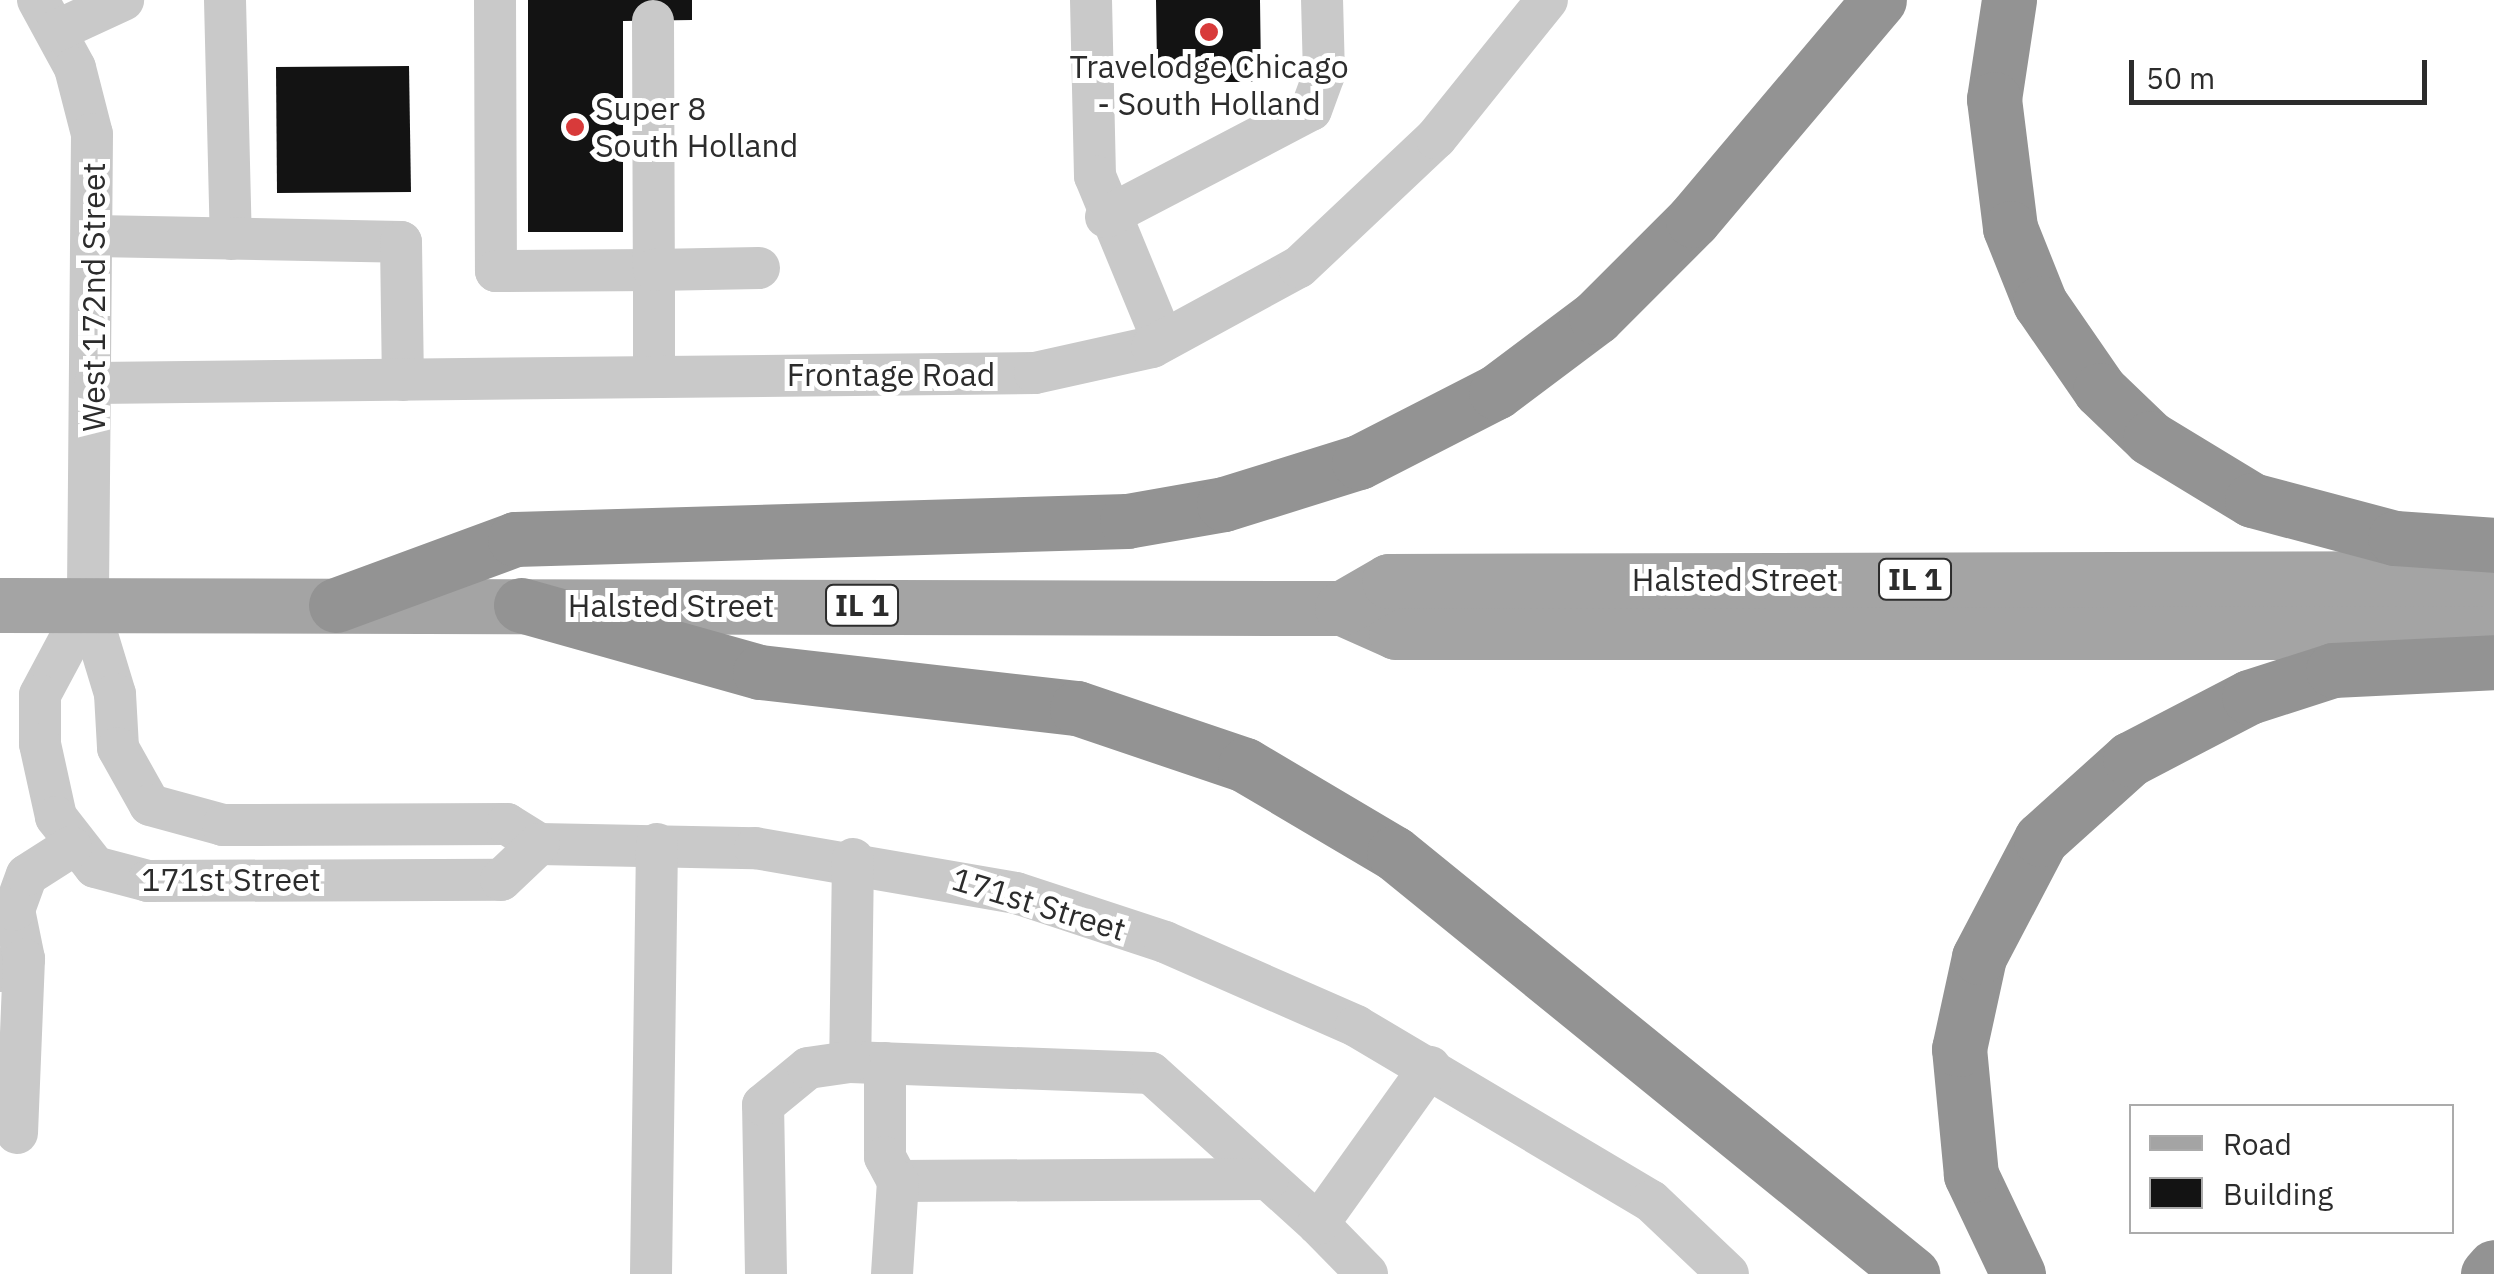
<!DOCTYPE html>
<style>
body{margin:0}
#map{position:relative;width:2494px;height:1274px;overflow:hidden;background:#fff;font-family:"IBM Plex Sans",sans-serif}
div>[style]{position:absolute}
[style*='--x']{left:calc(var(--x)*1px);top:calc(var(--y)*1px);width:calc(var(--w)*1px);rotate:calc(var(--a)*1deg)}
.building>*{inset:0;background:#131313}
.minor>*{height:42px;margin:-21px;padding:0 21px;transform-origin:21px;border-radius:21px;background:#c9c9c9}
.major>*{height:55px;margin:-27.5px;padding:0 27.5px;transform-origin:27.5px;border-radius:27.5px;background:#a4a4a4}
.highway>*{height:55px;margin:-27.5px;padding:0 27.5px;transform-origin:27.5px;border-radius:27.5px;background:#939393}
.dots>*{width:28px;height:28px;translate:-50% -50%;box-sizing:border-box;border:5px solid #fff;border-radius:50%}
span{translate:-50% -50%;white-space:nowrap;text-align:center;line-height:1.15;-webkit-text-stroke:10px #fff;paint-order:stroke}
.shield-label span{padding:2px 8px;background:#fff;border:2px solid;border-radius:8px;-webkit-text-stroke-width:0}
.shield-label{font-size:30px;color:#2c2c2c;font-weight:700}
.poi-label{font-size:32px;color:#2c2c2c}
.left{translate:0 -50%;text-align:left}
.street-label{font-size:32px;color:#2c2c2c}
.legend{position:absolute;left:2129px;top:1104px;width:325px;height:130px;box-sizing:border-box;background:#fff;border:2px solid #ababab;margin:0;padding:12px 18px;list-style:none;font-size:30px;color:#2c2c2c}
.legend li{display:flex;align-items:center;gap:20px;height:50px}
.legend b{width:50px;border:2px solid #ababab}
.scale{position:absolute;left:2129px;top:60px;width:298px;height:45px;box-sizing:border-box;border:5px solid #2c2c2c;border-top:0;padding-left:12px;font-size:30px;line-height:35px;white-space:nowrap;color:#2c2c2c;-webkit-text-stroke:8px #fff;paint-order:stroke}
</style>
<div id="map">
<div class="building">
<div style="clip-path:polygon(528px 0,692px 0,692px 20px,623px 21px,623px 232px,528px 232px)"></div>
<div style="clip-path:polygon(1156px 0,1260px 0,1261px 73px,1252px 82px,1202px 82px,1201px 65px,1157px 65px)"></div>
<div style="clip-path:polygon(409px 66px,411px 192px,277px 193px,276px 67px)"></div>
</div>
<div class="minor">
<div style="--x:38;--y:0;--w:77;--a:61.4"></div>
<div style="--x:75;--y:68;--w:68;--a:75.6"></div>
<div style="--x:92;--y:134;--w:471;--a:90.5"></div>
<div style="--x:88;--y:605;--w:93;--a:73.1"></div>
<div style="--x:115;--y:694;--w:54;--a:86.8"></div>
<div style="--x:118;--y:748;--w:65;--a:60.7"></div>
<div style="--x:150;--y:805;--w:76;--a:15.3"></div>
<div style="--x:223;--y:825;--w:284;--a:-0.2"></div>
<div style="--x:507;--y:824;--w:38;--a:32"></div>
<div style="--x:539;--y:844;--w:216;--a:1.1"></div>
<div style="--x:755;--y:848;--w:265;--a:9.8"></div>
<div style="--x:1016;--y:893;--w:157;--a:18.2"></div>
<div style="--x:1165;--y:942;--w:209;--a:23.7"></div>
<div style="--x:1356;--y:1026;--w:343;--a:30.7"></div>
<div style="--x:1651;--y:1201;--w:106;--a:43.5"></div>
<div style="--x:225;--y:0;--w:239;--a:88.6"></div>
<div style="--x:495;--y:0;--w:271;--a:89.8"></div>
<div style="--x:496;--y:271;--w:158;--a:-0.4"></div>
<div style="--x:654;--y:270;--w:106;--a:90"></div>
<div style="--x:1091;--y:0;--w:176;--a:88.7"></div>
<div style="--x:1095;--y:176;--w:178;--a:67.6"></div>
<div style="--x:653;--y:21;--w:249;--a:89.8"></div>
<div style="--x:654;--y:270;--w:105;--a:-1.1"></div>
<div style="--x:56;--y:31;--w:74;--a:-24.8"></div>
<div style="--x:1106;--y:217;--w:231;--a:-27.6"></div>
<div style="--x:1311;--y:110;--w:37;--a:-70"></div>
<div style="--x:1324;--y:75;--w:75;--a:-91.5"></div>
<div style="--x:95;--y:236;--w:306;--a:1.1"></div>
<div style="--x:401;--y:242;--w:138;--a:89.2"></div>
<div style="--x:95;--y:383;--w:940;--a:-0.61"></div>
<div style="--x:1035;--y:373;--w:120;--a:-12.5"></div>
<div style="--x:1152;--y:347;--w:167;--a:-28.6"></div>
<div style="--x:1299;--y:267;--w:188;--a:-43.3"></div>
<div style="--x:1436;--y:138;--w:177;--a:-51.2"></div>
<div style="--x:88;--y:605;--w:102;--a:118.1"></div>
<div style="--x:40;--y:695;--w:49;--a:90"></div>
<div style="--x:40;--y:744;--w:75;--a:77.6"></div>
<div style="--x:56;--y:817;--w:63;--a:52"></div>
<div style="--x:95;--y:867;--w:55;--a:14.8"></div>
<div style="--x:148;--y:881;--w:353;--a:-0.2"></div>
<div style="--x:501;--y:880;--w:52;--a:-43.5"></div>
<div style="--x:853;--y:859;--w:203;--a:90.8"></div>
<div style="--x:850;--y:1062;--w:301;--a:2.1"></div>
<div style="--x:1151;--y:1073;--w:225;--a:42.1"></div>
<div style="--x:0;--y:971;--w:27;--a:-27"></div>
<div style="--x:24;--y:959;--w:50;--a:-101.5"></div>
<div style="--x:14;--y:910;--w:37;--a:-70"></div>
<div style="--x:27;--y:875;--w:52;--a:-32.5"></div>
<div style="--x:885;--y:1063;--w:94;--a:90"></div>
<div style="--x:885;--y:1157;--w:27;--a:62"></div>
<div style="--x:898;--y:1181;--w:370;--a:-0.3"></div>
<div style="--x:17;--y:1133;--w:174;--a:-87.7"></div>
<div style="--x:651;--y:1274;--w:430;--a:-89.2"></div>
<div style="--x:766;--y:1274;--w:169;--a:-91"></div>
<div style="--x:763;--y:1105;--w:58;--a:-39.4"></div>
<div style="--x:808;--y:1068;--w:42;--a:-8.1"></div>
<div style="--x:892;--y:1274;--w:93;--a:-86.3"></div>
<div style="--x:1367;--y:1274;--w:70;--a:-134.4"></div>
<div style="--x:1318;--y:1224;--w:193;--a:-54.5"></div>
</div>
<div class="major">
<div style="--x:0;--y:605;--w:1342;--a:0.13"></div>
<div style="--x:1342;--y:608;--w:59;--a:24"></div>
<div style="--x:1396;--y:632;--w:1098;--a:0"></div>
<div style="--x:1342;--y:608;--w:54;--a:-29.9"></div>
<div style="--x:1389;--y:581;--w:1105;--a:-0.16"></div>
</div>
<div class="highway">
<div style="--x:2009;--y:0;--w:100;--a:98.6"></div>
<div style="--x:1994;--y:99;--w:130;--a:82.9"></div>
<div style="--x:2010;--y:228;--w:81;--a:68.2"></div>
<div style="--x:2040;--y:303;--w:106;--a:55.4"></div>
<div style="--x:2100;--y:390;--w:69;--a:43.8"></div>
<div style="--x:2150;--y:438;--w:119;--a:31.3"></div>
<div style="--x:2252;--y:500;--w:148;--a:14.9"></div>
<div style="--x:2395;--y:538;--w:99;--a:4"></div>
<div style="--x:336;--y:605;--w:191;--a:-20.2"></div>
<div style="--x:515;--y:539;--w:612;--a:-1.68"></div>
<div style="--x:1127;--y:521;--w:98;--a:-9.9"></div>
<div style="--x:1224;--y:504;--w:141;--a:-17.3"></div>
<div style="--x:1359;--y:462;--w:154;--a:-27.1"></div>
<div style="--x:1496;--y:392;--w:125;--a:-36.9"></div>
<div style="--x:1596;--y:317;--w:137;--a:-45"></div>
<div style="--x:1693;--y:220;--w:288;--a:-49.8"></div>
<div style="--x:521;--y:605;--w:248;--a:15.7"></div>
<div style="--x:760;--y:672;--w:319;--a:6.5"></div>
<div style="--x:1077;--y:708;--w:177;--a:18.7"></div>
<div style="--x:1245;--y:765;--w:173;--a:30.6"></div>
<div style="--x:1394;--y:853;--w:668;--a:39.1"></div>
<div style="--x:2018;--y:1274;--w:110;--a:-115.4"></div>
<div style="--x:1971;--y:1175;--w:127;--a:-95.4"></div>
<div style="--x:1959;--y:1049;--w:94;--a:-77.7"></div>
<div style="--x:1979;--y:957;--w:133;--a:-62.3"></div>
<div style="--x:2041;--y:839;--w:120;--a:-42"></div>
<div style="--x:2130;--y:759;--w:134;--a:-27.5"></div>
<div style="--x:2249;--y:697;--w:88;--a:-17.8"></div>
<div style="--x:2333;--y:670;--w:161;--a:-2.8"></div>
<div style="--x:2488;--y:1274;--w:9;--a:-49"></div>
</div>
<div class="dots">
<div style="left:1209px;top:32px;background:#d83a3a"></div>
<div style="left:575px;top:127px;background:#d83a3a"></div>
</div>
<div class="shield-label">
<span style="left:1915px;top:579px">IL 1</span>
<span style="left:862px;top:605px">IL 1</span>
</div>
<div class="poi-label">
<span style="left:1209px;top:85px">Travelodge Chicago<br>- South Holland</span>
<span class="left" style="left:595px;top:127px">Super 8<br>South Holland</span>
</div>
<div class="street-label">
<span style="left:93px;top:297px;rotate:-90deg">West 172nd Street</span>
<span style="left:891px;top:374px">Frontage Road</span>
<span style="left:1735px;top:579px">Halsted Street</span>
<span style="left:671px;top:605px">Halsted Street</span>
<span style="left:231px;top:879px">171st Street</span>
<span style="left:1039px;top:904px;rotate:17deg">171st Street</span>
</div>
<ul class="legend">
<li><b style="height:12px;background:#a4a4a4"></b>Road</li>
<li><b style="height:28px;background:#131313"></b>Building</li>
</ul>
<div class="scale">50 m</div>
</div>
